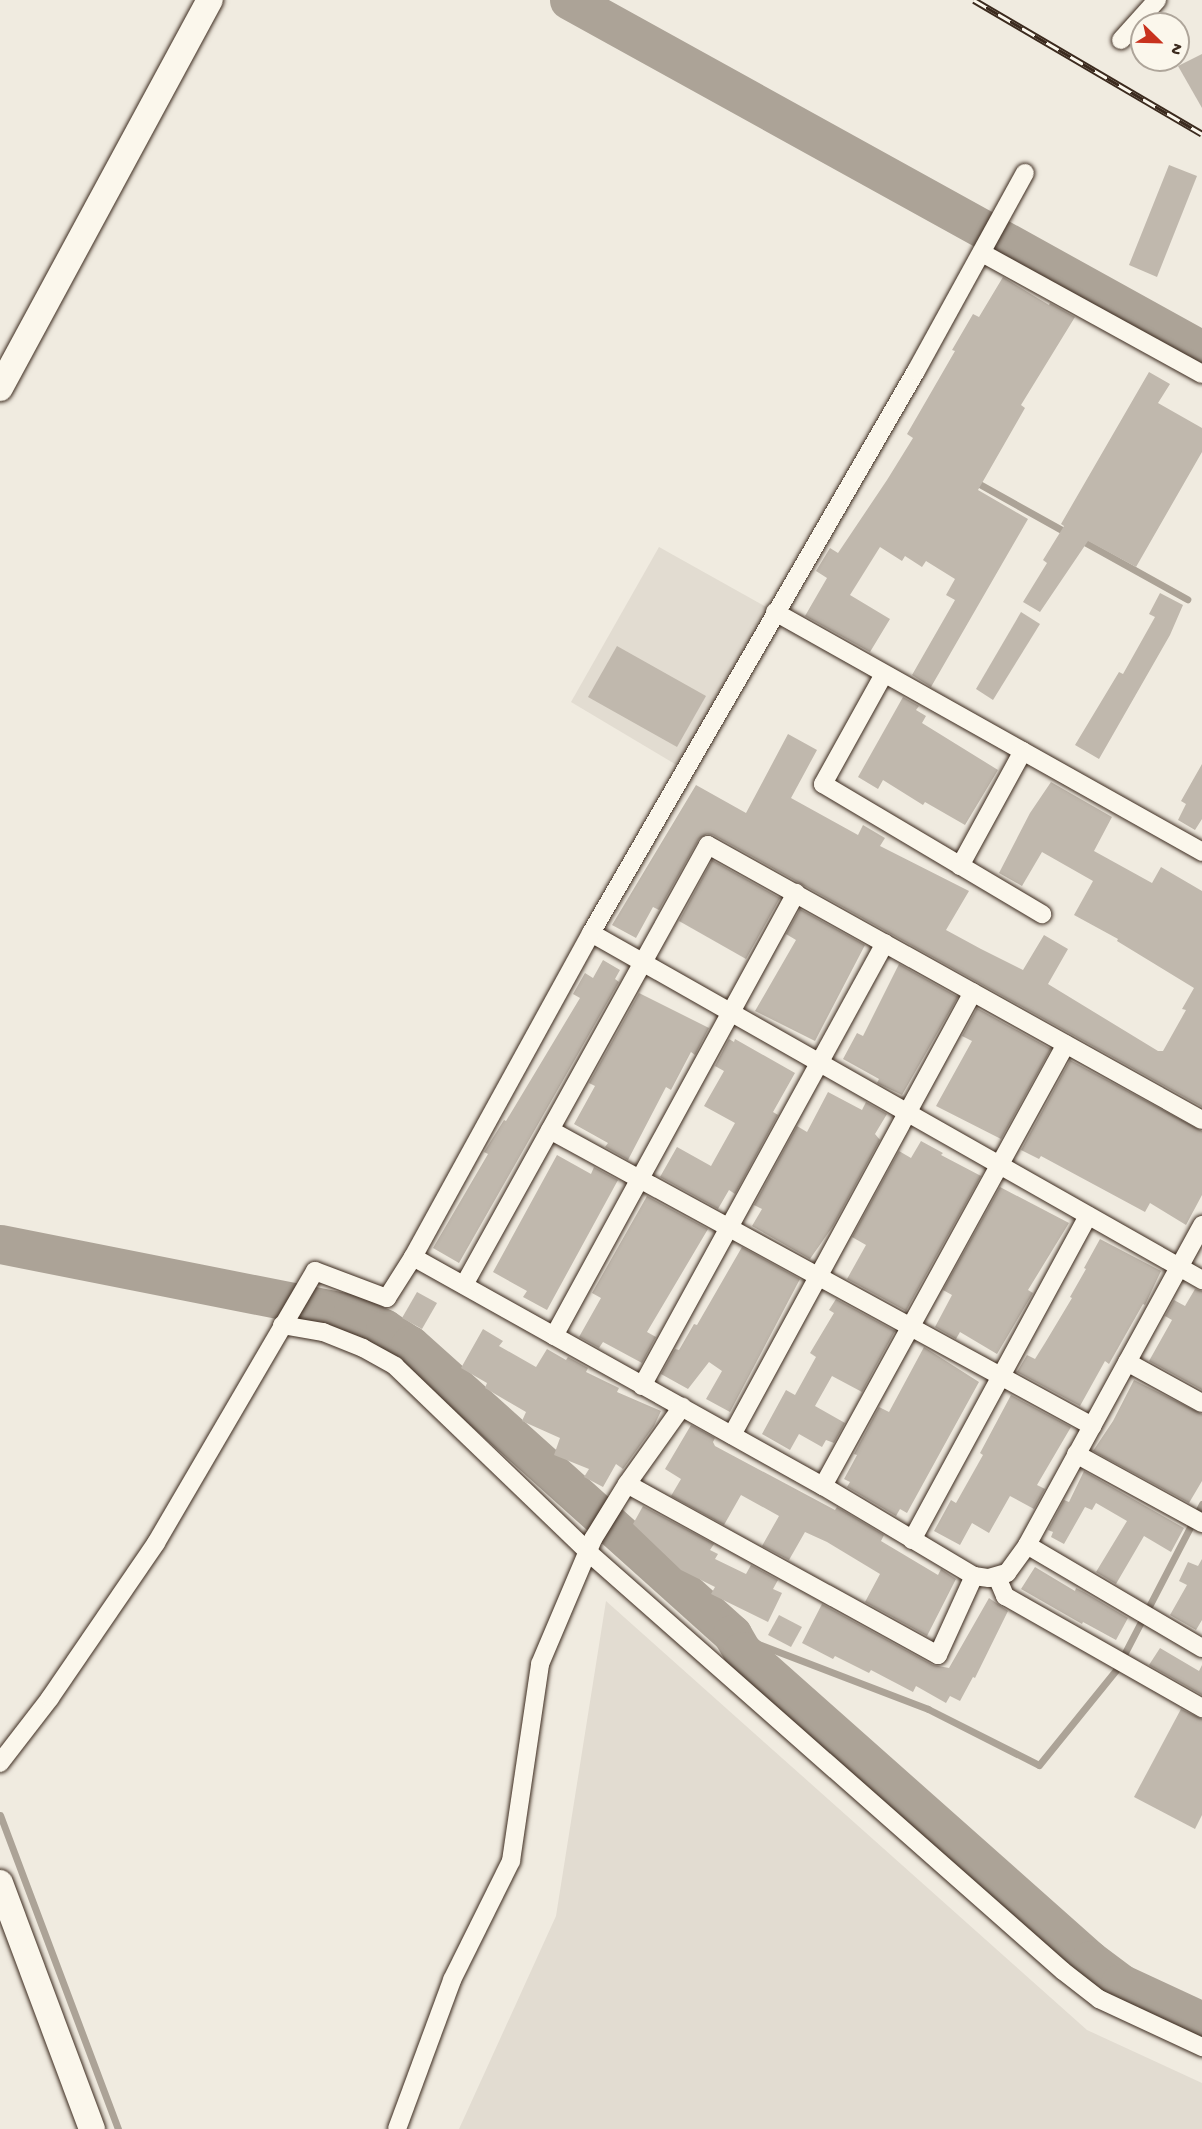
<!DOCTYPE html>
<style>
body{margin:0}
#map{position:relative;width:1202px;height:2129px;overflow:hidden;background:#f0ebe0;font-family:"Gochi Hand",sans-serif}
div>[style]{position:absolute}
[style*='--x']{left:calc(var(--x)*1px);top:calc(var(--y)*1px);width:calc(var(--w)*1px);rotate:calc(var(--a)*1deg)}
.built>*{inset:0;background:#e2dcd1}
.stream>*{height:7px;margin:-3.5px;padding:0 3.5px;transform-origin:3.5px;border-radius:3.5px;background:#aca397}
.river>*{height:39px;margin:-19.5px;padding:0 19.5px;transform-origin:19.5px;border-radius:19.5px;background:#aca397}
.building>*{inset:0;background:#c0b8ad}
.roads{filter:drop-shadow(0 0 2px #3b2a1e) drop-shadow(0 0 2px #3b2a1e)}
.street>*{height:18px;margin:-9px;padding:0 9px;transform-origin:9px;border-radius:9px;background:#fbf7ec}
.secondary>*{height:26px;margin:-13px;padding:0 13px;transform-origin:13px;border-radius:13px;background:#fbf7ec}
.rail>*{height:7px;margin-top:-3.5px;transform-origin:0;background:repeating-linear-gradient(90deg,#fbf7ec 0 14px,#3b2a1e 0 28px);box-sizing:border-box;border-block:2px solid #3b2a1e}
span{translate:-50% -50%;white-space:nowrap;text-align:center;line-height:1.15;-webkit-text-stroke:6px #fbf7ec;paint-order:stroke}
.north{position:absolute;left:1130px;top:12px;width:60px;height:60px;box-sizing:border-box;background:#fbf7ec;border:2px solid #aea59a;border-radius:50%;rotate:113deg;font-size:16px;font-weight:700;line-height:24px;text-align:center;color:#3b2a1e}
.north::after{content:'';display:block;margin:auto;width:21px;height:27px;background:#c8321e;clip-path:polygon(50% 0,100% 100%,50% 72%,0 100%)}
</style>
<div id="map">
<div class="built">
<div style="clip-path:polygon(659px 547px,775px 612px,685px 770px,571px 702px)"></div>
<div style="clip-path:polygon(606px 1601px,1087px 2030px,1202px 2083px,1202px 2129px,459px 2129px,556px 1916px)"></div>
</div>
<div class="stream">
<div style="--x:974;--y:481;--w:109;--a:29.2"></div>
<div style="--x:1079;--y:539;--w:124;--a:29.1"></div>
<div style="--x:732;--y:1634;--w:210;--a:20.9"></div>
<div style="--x:928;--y:1709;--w:124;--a:26.8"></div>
<div style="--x:1039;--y:1765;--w:122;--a:-51"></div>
<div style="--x:1116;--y:1670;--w:187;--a:-62.6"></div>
<div style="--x:0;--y:1815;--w:335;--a:69.4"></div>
</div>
<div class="river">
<div style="--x:569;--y:0;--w:723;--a:28.94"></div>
<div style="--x:0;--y:1244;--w:359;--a:11.2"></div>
<div style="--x:352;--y:1314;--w:36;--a:24"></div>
<div style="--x:385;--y:1329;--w:30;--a:33"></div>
<div style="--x:410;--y:1345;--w:433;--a:41.9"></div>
<div style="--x:732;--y:1634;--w:20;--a:60"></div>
<div style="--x:742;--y:1651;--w:465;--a:41.6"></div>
<div style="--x:1090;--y:1960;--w:38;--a:37"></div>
<div style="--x:1120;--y:1983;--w:90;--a:24.9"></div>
</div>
<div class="building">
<div style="clip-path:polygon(1202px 54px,1202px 108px,1178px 66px)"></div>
<div style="clip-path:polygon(1169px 165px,1197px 176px,1157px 277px,1129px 265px)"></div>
<div style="clip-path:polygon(1003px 277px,1049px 305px,1050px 303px,1075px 317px,1021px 405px,1025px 408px,978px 490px,1028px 519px,931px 687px,912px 675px,955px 600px,946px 595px,955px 579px,926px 561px,922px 567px,905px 556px,902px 561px,880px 547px,850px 595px,890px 619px,870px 652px,805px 616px,827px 578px,816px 571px,830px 548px,838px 553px,887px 480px,913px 438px,907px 434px,955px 351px,952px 350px,973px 314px,979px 317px)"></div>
<div style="clip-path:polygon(1149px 372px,1170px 384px,1158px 403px,1202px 428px,1202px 452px,1136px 567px,1088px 541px,1040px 612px,1023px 602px,1047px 563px,1043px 560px,1064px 526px,1061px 524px)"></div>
<div style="clip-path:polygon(1160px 593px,1183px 605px,1170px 635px,1099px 759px,1075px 745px,1119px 672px,1123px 674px,1155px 617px,1149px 614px)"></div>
<div style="clip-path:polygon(1021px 612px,1040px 624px,993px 700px,976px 689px)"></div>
<div style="clip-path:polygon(617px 646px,706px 696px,677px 747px,588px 697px)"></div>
<div style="clip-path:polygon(903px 697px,919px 706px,916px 710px,926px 716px,922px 723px,998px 770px,965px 825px,925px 802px,923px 805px,883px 780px,878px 789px,858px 777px)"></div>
<div style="clip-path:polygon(788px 734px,817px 750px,791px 798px,858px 835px,863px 825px,885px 838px,880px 846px,969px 891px,946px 930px,981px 949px,1023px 970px,1044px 935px,1068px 949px,1048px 984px,1158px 1051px,1163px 1051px,1186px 1010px,1182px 1009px,1194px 988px,1117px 941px,1118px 939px,1074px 915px,1093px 881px,1042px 852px,1022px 886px,999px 873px,1030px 813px,1051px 782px,1112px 817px,1094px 851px,1152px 883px,1161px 867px,1202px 891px,1202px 1107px,713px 835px,707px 834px,699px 839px,659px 910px,653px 907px,636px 938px,612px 925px,696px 785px,746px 813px)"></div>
<div style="clip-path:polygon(1202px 764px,1202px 819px,1195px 830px,1178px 820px,1186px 804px,1181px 801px)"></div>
<div style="clip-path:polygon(712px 860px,780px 898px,746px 959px,679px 921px)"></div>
<div style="clip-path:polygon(800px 909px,865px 945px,815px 1041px,755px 1011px,796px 940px,786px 934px)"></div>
<div style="clip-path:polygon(603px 960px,620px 970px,615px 979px,619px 982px,459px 1263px,433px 1248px,488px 1154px,484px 1152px,504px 1120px,506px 1121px,580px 998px,573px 994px,585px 973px,593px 978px)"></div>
<div style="clip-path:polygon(899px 964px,958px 997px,902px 1095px,877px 1083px,879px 1079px,843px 1059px,857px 1033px,863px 1036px)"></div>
<div style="clip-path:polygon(639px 993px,709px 1028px,695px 1055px,691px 1052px,671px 1090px,666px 1087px,628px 1160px,605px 1147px,608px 1143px,574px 1124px,595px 1086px,589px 1083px)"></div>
<div style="clip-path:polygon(977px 1008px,1051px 1049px,1001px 1139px,936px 1106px,972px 1041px,962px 1036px)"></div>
<div style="clip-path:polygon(729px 1039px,734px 1042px,735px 1039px,795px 1073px,773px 1112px,778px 1115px,735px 1194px,729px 1190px,718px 1209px,660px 1177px,677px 1147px,711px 1166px,735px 1123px,704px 1106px,724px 1071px,715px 1066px)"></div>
<div style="clip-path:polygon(1070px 1060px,1202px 1131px,1202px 1195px,1186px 1225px,1150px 1203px,1145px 1212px,1041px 1156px,1039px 1159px,1021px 1150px)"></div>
<div style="clip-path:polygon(828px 1092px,862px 1110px,866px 1102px,887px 1114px,875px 1134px,880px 1140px,833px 1226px,810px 1259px,752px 1226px,762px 1209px,754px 1205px,797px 1126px,807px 1132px)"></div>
<div style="clip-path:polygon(921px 1141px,943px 1153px,941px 1155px,981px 1176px,906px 1311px,847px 1279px,866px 1245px,852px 1237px,899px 1151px,911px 1158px)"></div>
<div style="clip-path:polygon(557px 1155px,591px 1174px,594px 1167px,618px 1180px,547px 1310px,523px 1297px,527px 1291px,493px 1272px)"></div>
<div style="clip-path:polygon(1000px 1187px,1069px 1223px,1028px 1290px,1033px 1293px,997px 1354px,960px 1332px,956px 1339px,935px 1327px,952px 1295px,943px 1290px)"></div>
<div style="clip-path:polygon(647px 1196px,708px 1229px,647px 1332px,656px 1337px,642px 1363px,603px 1342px,599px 1348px,579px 1337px,601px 1298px,592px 1293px)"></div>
<div style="clip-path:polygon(1100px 1239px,1161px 1271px,1145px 1305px,1143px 1304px,1109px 1364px,1105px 1361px,1080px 1406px,1017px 1372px,1027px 1355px,1035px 1359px,1045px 1343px,1072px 1298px,1070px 1297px,1086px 1269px,1084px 1268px)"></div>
<div style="clip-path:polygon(742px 1247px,800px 1279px,730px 1412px,706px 1399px,722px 1371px,709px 1362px,688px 1389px,661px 1374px,675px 1349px,679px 1350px,694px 1324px,697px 1325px)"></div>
<div style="clip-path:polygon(1195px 1289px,1202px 1291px,1202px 1390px,1149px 1361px,1172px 1320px,1165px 1316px,1174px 1300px,1185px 1306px)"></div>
<div style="clip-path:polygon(417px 1292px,437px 1303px,422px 1329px,402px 1318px)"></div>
<div style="clip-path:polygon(836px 1299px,895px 1331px,862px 1392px,832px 1376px,815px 1406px,845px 1423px,834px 1443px,826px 1440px,822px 1447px,799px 1434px,790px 1450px,762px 1434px,786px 1390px,795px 1395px,816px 1357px,810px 1353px,834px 1313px,829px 1310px)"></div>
<div style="clip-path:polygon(483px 1329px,503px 1341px,499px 1346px,536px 1367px,547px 1349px,566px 1360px,568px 1357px,588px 1368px,586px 1372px,619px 1388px,617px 1392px,661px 1411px,654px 1426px,623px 1469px,616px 1464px,603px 1487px,584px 1477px,589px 1469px,554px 1455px,560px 1438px,522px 1421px,526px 1412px,485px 1388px,487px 1383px,461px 1368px)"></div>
<div style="clip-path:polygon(924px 1347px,979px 1382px,907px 1513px,900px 1509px,896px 1516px,847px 1487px,850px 1482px,844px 1479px,857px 1455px,854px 1454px,879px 1407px,889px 1412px)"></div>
<div style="clip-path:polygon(1134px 1380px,1202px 1414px,1202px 1481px,1189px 1503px,1093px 1451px,1113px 1421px)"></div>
<div style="clip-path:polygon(1011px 1395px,1071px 1427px,1037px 1485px,1045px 1489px,1034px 1509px,1010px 1496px,989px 1533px,972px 1523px,960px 1545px,934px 1531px,951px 1500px,956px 1503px,983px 1455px,980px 1453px)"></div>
<div style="clip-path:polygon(691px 1425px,715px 1438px,713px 1442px,715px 1446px,835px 1510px,837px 1507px,884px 1535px,881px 1541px,938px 1575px,941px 1569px,956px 1579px,927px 1636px,865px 1602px,880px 1574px,827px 1542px,805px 1532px,789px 1560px,762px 1546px,779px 1516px,741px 1495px,724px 1525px,671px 1496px,681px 1479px,665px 1469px)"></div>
<div style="clip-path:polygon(1084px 1471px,1184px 1528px,1171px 1552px,1144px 1536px,1116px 1584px,1096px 1572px,1127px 1521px,1096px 1503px,1092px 1510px,1085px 1507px,1064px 1544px,1051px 1537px,1053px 1532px,1048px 1530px,1064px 1500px,1069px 1502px)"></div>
<div style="clip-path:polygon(643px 1506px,714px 1544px,710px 1550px,718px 1554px,715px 1559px,746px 1574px,751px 1565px,778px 1580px,773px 1589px,782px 1593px,768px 1622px,711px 1594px,715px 1587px,681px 1570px,633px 1524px)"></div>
<div style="clip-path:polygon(1202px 1559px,1202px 1620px,1196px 1630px,1170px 1615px,1187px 1585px,1179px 1581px,1188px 1562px,1198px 1566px)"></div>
<div style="clip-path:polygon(1035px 1567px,1075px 1591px,1076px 1588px,1084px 1592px,1128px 1618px,1116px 1640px,1083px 1622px,1082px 1624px,1021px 1589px)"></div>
<div style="clip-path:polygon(989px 1598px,1008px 1611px,975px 1678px,973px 1677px,960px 1701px,950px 1696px,946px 1703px,916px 1686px,913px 1692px,871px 1670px,869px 1673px,835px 1656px,833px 1659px,802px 1643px,822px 1604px,933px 1665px,949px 1668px)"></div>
<div style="clip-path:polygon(779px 1615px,802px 1627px,791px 1647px,768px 1635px)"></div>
<div style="clip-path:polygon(1160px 1648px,1199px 1671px,1202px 1665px,1202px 1695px,1149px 1665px)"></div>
<div style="clip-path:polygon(1181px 1709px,1202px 1719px,1202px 1815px,1195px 1829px,1134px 1797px)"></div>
</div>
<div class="roads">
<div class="street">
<div style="--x:1121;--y:40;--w:54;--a:-48"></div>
<div style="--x:982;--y:253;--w:251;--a:28.8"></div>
<div style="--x:775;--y:612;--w:490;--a:29.3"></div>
<div style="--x:884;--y:674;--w:126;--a:119"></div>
<div style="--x:823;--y:784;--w:255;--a:30.7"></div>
<div style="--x:960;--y:866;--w:131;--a:-61.3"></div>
<div style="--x:591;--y:933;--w:703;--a:29.59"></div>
<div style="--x:550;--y:1130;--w:618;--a:28.64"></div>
<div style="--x:413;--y:1257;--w:470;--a:29.2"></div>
<div style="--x:823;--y:1486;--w:176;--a:30.8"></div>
<div style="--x:974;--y:1576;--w:15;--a:8"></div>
<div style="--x:989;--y:1578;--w:19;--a:-16"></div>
<div style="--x:1007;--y:1573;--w:34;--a:-54"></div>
<div style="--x:1027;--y:1545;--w:365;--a:-61.3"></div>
<div style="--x:464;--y:1285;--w:503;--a:-60.99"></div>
<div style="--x:708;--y:845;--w:565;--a:29.1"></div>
<div style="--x:282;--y:1325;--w:42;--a:9.7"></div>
<div style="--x:323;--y:1332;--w:43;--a:21.8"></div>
<div style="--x:363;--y:1348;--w:37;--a:29"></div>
<div style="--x:395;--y:1366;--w:268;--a:43.9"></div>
<div style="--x:588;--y:1552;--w:633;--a:41.42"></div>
<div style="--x:1063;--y:1971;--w:46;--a:37.9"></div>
<div style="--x:1099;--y:1999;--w:114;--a:25"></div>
<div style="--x:554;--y:1336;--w:505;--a:-61.35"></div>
<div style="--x:1127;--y:1362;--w:85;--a:28.7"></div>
<div style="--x:642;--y:1386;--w:505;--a:-61.25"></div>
<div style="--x:732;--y:1435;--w:504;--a:-61.45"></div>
<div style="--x:1076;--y:1454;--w:144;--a:28.7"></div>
<div style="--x:627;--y:1484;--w:355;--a:28.8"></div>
<div style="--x:938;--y:1655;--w:87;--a:-65.5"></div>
<div style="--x:823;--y:1486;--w:504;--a:-61.2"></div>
<div style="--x:912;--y:1540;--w:369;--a:-61.5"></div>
<div style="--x:1027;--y:1545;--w:203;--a:30.5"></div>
<div style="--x:997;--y:1577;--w:21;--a:67"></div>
<div style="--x:1005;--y:1596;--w:227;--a:29.6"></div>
<div style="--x:0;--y:1763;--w:82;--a:-52.4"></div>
<div style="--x:50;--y:1698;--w:188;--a:-55.6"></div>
<div style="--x:156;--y:1543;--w:315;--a:-59.7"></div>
<div style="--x:315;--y:1271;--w:77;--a:20.6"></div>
<div style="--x:387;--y:1298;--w:49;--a:-57.6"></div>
<div style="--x:413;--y:1257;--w:370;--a:-61.2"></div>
<div style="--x:591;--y:933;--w:649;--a:-59.96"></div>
<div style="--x:916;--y:371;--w:226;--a:-61.2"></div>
<div style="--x:397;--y:2129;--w:159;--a:-69.7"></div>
<div style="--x:452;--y:1980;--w:133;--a:-63.6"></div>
<div style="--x:511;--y:1861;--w:199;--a:-81.6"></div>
<div style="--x:540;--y:1664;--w:136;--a:-67"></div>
<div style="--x:593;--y:1539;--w:65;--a:-58.3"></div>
<div style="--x:627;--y:1484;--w:95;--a:-54.5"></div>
</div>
<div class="secondary">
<div style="--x:0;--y:388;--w:441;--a:-61.6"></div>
<div style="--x:0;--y:1883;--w:263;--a:69.5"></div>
</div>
</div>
<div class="rail">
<div style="--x:974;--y:0;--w:264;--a:30.4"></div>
</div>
<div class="north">N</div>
</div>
